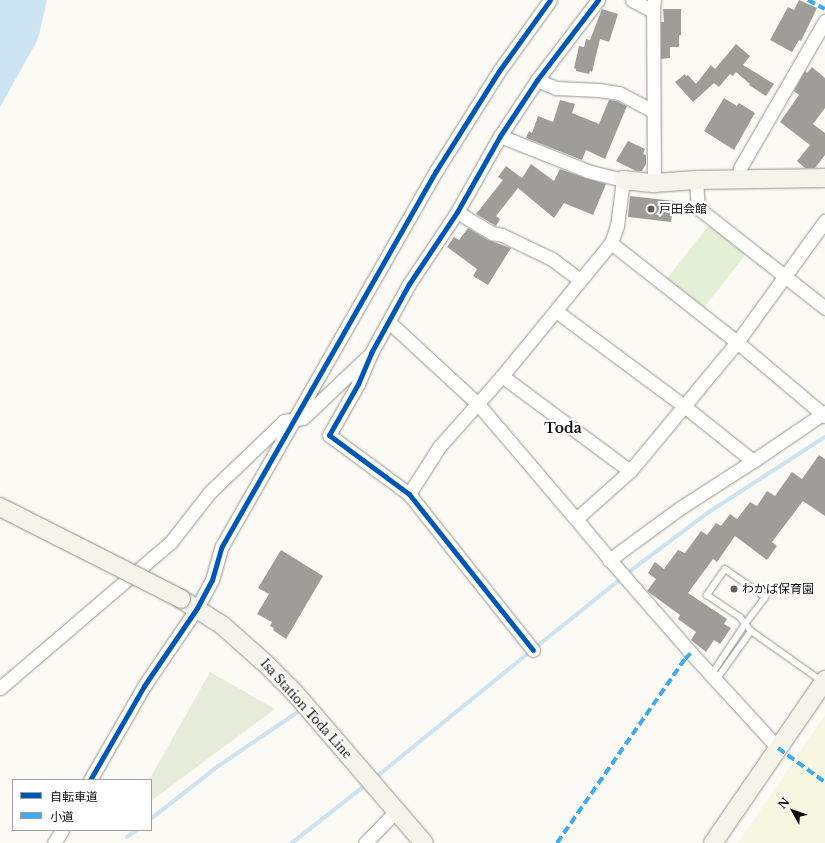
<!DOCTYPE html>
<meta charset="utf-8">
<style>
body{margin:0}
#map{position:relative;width:825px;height:843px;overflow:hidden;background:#fbfaf4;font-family:"Libre Baskerville","Noto Sans JP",serif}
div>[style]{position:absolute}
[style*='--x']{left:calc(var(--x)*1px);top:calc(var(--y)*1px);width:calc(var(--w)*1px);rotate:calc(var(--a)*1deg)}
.farmland>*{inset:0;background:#f7f6e1}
.green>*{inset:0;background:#e3f0d5}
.cemetery>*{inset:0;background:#e6ecd9}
.water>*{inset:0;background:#cce3f3}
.stream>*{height:3.5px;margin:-1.75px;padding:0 1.75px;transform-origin:1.75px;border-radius:1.75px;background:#cce3f3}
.building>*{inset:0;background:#9f9d9a}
.roads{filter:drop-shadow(0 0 1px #959592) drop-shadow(0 0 1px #959592)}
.lane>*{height:6px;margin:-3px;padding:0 3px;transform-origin:3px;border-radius:3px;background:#fefefd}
.street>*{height:13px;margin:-6.5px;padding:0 6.5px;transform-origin:6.5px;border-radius:6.5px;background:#fefefd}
.secondary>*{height:18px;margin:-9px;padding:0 9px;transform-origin:9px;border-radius:9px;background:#f4f4eb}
.bridges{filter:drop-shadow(0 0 1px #8c8b89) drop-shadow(0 0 1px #8c8b89)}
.secondary-bridge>*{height:18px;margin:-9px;padding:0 9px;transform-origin:9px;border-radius:9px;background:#f4f4eb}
.quiet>*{height:4px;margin-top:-2px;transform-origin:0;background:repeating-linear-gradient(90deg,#3fa9f5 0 8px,transparent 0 12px)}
.cycleway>*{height:5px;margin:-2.5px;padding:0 2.5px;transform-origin:2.5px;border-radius:2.5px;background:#0057b8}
.dots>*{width:11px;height:11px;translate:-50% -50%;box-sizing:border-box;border:2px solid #fff;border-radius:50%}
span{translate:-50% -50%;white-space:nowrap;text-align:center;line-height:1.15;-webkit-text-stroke:4px #fff;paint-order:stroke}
.poi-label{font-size:12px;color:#0f0f0f}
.left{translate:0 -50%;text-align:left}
.street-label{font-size:12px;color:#0f0f0f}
.quarter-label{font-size:14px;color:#0f0f0f;font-weight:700}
.legend{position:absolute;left:12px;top:779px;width:140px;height:52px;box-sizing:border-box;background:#fff;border:1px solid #9f9f9f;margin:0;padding:5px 7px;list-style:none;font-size:12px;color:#0f0f0f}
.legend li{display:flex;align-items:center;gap:8px;height:20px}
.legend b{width:20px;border:1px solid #9f9f9f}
.north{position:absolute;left:773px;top:791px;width:40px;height:40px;-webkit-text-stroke:3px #fff;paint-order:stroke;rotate:310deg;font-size:11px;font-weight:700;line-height:16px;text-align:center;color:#0f0f0f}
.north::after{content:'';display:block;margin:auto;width:14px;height:18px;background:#0f0f0f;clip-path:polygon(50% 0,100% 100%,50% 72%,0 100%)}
</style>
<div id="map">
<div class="farmland">
<div style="clip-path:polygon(825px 715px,825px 843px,738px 843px)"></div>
</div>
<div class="green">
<div style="clip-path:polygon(709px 225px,746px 254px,703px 309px,666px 280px)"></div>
</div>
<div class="cemetery">
<div style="clip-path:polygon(210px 672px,275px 709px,151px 801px,151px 780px,149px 780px)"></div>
</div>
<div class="water">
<div style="clip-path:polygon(0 0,47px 0,38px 39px,0 107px)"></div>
</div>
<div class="stream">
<div style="--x:535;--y:648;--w:131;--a:-38.8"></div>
<div style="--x:637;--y:566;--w:90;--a:-36.9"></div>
<div style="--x:709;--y:512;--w:138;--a:-32.9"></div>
<div style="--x:375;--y:778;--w:200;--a:-39.1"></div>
<div style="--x:151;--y:819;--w:84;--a:-38.2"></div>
<div style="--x:217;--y:767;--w:98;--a:-34.2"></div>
<div style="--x:127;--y:837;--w:12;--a:-35"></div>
<div style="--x:292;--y:843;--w:95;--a:-38.2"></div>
</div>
<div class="building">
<div style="clip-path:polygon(799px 0,817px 8px,801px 41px,799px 40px,792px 52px,770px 40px,788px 7px,794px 10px)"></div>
<div style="clip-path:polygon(602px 9px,618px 14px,609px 42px,600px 39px,592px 72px,590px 71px,589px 74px,576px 71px,576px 69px,574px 68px,579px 46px,584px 47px,586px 39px,590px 40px)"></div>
<div style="clip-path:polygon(663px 9px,681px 9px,681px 35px,679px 35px,679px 47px,670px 47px,670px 58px,661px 59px,661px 22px,664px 22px)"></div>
<div style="clip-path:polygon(736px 44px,750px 56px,743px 65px,774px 84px,766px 96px,749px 85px,750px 84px,736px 72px,733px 76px,730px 74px,719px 87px,714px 83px,693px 102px,675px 82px,685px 74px,686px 76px,688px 75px,696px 84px,711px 65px,715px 69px)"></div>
<div style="clip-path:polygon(812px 67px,825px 78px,825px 108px,813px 124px,825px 133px,825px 155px,815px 168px,805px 168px,797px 161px,810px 145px,780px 122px,799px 95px,794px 91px,805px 71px,807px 73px)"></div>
<div style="clip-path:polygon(724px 98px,737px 106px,739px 103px,755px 113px,734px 150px,704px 131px)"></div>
<div style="clip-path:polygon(560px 100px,575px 104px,572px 113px,599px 124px,609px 100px,616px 101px,627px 106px,605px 159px,586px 150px,582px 160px,526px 138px,529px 131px,532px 133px,538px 116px,553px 122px)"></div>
<div style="clip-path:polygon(628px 141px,645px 149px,643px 154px,646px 155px,646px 164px,642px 171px,636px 171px,616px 161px)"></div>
<div style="clip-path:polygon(531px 164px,554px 181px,560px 169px,585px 178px,606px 184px,593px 215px,564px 203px,554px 218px,518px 188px,496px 216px,500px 219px,496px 226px,476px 214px,503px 180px,498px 177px,506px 166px,522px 178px)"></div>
<div style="clip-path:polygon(630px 196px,674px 201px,671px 222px,628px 217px)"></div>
<div style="clip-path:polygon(468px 228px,488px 240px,511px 248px,488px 285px,473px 276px,477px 269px,447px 247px,454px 237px,459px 240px)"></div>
<div style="clip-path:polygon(819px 455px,825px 459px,825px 516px,803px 501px,772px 542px,777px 546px,767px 560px,735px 536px,717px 562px,713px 559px,688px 593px,727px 619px,724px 624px,731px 628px,720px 644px,714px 640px,706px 652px,691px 640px,696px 632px,678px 619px,680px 615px,647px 591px,656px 579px,648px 573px,655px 562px,664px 569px,678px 550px,685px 553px,701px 531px,707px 535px,716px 523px,721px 526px,730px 514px,737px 519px,750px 502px,757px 506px,767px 491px,775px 496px,792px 472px,802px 479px)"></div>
<div style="clip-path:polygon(281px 550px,323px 576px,286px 639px,273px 630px,274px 628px,270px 626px,272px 622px,257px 614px,269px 594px,258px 588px)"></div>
</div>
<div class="roads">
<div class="lane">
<div style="--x:711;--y:675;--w:61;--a:-56.3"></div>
<div style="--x:745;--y:624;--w:34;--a:-53"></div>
<div style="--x:765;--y:597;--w:49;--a:-145"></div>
<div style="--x:725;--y:569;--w:32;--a:125"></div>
<div style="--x:707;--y:595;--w:40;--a:34"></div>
<div style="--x:740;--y:617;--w:9;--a:54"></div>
<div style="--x:745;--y:624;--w:9;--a:49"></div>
<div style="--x:751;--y:631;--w:88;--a:35.3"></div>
<div style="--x:716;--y:680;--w:60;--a:-54.5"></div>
</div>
<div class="street">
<div style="--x:632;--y:0;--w:24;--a:28"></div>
<div style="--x:537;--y:80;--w:21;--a:23"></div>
<div style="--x:556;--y:88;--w:43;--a:2.7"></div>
<div style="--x:599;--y:90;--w:20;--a:9"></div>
<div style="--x:619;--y:93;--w:38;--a:28"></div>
<div style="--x:739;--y:179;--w:11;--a:-85"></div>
<div style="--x:740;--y:168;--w:170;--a:-60"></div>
<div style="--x:696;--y:180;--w:28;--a:86"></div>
<div style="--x:698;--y:208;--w:162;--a:38.2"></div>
<div style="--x:654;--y:183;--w:172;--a:-90.3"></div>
<div style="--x:653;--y:11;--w:11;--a:-85"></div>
<div style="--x:457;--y:212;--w:41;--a:31"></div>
<div style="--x:492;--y:233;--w:10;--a:11"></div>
<div style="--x:502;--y:235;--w:55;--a:25.6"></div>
<div style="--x:552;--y:259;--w:35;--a:37"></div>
<div style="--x:611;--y:243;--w:160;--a:38.2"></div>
<div style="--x:737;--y:342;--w:115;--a:40.1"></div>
<div style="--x:556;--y:311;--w:159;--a:36.6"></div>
<div style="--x:684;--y:406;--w:88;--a:38.6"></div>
<div style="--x:389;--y:322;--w:121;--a:42.7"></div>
<div style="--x:478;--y:404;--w:151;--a:49.6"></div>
<div style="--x:576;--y:519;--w:62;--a:50.2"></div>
<div style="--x:616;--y:567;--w:114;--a:48.9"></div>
<div style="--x:691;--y:653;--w:129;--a:47.5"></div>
<div style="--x:502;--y:376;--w:159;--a:36.6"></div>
<div style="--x:409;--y:494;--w:56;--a:-57.4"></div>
<div style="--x:439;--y:447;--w:95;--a:-48.4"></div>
<div style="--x:502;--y:376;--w:172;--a:-50.7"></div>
<div style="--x:611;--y:243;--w:18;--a:-71"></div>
<div style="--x:617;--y:226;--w:46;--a:-82.6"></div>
<div style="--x:623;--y:180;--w:36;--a:-166"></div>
<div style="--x:588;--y:171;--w:95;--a:-158.3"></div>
<div style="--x:576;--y:519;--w:72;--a:-41.6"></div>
<div style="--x:630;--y:471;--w:168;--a:-50.3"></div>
<div style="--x:737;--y:342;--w:150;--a:-54"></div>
<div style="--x:609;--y:560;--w:88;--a:-36.2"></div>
<div style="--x:680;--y:508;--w:87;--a:-32.8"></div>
<div style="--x:753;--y:461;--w:87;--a:-34.2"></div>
<div style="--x:533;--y:650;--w:199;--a:-128.5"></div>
<div style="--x:409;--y:494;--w:99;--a:-143.6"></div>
<div style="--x:329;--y:435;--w:59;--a:-60.4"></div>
<div style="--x:358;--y:384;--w:34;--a:-67"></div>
<div style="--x:371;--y:353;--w:79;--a:-61.2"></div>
<div style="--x:409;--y:284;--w:87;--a:-56.3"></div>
<div style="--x:457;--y:212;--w:87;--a:-60.5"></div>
<div style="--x:500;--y:136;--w:67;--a:-56.5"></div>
<div style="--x:537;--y:80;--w:101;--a:-52.7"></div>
<div style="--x:0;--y:688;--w:223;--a:-40.5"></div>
<div style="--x:170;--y:543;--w:65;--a:-51.9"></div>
<div style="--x:210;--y:492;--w:103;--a:-43.8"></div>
<div style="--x:284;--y:421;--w:19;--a:-9"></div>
<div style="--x:303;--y:418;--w:90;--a:-43.6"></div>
<div style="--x:90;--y:780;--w:108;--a:-60.1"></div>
<div style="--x:144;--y:686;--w:94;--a:-55.8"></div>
<div style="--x:197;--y:608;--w:32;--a:-62"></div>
<div style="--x:212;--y:580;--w:35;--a:-74"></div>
<div style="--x:222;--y:546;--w:432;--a:-60.3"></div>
<div style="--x:436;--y:171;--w:118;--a:-57.8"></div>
<div style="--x:499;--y:71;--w:87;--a:-54.3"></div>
<div style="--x:54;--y:843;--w:15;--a:-58"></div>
<div style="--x:365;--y:843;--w:45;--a:-45.9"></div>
</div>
<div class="secondary">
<div style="--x:623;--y:180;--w:31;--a:6"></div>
<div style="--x:654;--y:183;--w:42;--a:-4.1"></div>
<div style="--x:696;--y:180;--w:129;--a:-0.9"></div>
<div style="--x:181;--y:599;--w:49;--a:32.4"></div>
<div style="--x:222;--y:625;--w:59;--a:41.6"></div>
<div style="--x:266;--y:664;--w:40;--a:45"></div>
<div style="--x:294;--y:692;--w:199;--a:49.3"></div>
<div style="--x:713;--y:843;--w:198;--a:-55.5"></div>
</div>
</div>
<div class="bridges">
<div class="secondary-bridge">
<div style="--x:0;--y:507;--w:203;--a:26.9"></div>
</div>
</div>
<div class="quiet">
<div style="--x:808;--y:0;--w:19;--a:28"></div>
<div style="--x:778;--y:748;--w:58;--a:35.9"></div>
<div style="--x:557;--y:843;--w:224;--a:-55.2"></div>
<div style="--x:685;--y:659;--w:8;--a:-45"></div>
</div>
<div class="cycleway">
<div style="--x:533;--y:650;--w:199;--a:-128.5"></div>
<div style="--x:409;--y:494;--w:99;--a:-143.6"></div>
<div style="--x:329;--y:435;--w:59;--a:-60.4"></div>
<div style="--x:358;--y:384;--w:34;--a:-67"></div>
<div style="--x:371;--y:353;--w:79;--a:-61.2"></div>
<div style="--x:409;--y:284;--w:87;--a:-56.3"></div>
<div style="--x:457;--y:212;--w:87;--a:-60.5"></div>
<div style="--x:500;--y:136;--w:67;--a:-56.5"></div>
<div style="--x:537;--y:80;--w:101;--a:-52.7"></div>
<div style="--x:90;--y:780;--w:108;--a:-60.1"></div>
<div style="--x:144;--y:686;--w:94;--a:-55.8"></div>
<div style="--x:197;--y:608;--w:32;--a:-62"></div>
<div style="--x:212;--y:580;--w:35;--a:-74"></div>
<div style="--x:222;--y:546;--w:432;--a:-60.3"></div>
<div style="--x:436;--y:171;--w:118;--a:-57.8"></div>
<div style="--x:499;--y:71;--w:87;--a:-54.3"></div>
</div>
<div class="dots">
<div style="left:651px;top:209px;background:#62615f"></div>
<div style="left:734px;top:589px;background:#62615f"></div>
</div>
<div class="poi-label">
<span class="left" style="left:659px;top:209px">戸田会館</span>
<span class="left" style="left:742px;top:589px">わかば保育園</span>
</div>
<div class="street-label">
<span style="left:306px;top:709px;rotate:48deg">Isa Station Toda Line</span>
</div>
<div class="quarter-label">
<span style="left:563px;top:428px">Toda</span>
</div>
<ul class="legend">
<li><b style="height:5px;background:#0057b8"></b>自転車道</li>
<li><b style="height:5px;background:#3fa9f5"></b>小道</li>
</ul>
<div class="north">N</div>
</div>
